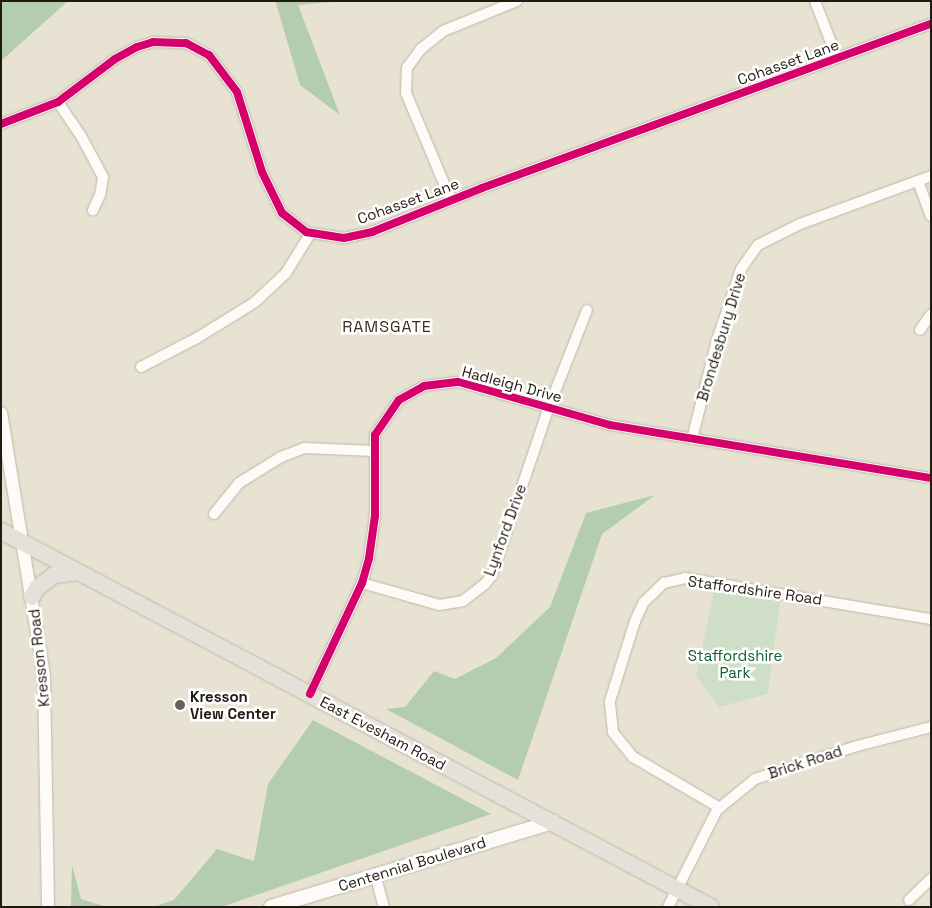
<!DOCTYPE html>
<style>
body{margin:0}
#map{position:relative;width:932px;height:908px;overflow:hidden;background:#e8e2d2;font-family:"Space Grotesk",sans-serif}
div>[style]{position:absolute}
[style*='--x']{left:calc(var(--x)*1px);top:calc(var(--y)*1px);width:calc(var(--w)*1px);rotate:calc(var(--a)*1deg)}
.green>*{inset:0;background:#cfdec7}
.forest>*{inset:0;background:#b3cdae}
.roads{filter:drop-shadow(0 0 1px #bdb8ac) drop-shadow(0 0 1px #bdb8ac)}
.minor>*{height:10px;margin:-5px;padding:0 5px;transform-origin:5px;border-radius:5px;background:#fcfbf8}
.tertiary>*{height:12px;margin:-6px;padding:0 6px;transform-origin:6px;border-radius:6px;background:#fcfbf8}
.secondary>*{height:14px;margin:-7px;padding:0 7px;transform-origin:7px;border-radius:7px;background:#fcfbf8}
.primary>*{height:16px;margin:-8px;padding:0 8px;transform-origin:8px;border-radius:8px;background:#e5e1d9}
.cycleway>*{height:8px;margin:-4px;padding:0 4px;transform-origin:4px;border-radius:4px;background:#d6006c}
.dots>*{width:14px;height:14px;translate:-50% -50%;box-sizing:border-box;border:2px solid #fff;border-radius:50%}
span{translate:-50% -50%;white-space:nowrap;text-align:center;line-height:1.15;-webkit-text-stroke:5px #fff;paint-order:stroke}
.street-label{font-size:15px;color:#1f1b10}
.park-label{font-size:15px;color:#0e602b}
.poi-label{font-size:15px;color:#1f1b10;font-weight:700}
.left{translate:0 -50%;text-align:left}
.neighbourhood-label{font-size:16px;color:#3a3219;letter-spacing:1px}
.frame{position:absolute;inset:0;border:2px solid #1f1b10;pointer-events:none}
</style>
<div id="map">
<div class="green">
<div style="clip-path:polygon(716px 583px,781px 593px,768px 694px,719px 707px,696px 676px)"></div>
</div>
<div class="forest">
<div style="clip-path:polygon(1px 1px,68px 1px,1px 61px)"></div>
<div style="clip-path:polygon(273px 1px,344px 1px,298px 5px,340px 115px,300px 85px,276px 3px)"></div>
<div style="clip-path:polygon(655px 495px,602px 534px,518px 780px,386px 709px,405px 707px,434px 671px,455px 679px,496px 658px,550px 607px,586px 513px)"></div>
<div style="clip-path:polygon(313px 720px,491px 814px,221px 907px,153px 907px,174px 900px,217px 849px,254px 861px,268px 784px)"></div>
<div style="clip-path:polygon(72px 865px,81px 899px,107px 907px,71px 907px)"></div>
</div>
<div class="roads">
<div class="minor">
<div style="--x:815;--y:1;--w:61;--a:68.9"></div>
<div style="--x:58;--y:102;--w:41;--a:55.9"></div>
<div style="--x:81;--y:136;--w:47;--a:61.8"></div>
<div style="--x:103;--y:177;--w:18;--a:99"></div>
<div style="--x:100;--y:195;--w:17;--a:115"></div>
<div style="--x:1;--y:124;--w:61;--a:-21.1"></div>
<div style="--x:58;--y:102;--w:71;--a:-37"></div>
<div style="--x:115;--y:59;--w:25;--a:-29"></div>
<div style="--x:137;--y:47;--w:17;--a:-17"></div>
<div style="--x:153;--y:42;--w:33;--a:2"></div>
<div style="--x:186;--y:43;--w:26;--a:28"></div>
<div style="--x:209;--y:55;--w:46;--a:52.9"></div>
<div style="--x:237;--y:92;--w:84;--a:72.6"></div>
<div style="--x:262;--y:172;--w:46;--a:64"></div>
<div style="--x:282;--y:213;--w:31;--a:38"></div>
<div style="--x:306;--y:232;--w:38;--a:9"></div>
<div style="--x:344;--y:238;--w:29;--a:-12"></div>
<div style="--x:372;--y:232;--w:118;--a:-21.8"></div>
<div style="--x:482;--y:188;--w:478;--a:-20.1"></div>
<div style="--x:918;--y:181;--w:37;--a:70"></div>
<div style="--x:451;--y:200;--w:116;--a:-112.8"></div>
<div style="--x:406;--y:93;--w:25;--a:-88"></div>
<div style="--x:407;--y:68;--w:24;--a:-54"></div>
<div style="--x:421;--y:49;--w:28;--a:-39"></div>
<div style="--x:443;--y:31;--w:80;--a:-22.1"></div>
<div style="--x:920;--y:330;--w:19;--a:-55"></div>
<div style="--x:141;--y:367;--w:63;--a:-27.4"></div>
<div style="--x:197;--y:338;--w:68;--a:-31.8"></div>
<div style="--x:255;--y:302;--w:42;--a:-43.1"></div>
<div style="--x:286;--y:273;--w:46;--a:-58.4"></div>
<div style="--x:692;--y:439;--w:102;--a:-75.8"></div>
<div style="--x:717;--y:340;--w:75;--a:-71.3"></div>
<div style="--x:741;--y:269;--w:29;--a:-55"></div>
<div style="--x:758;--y:245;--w:47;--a:-26.6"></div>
<div style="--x:800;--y:224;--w:140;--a:-20.1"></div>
<div style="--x:214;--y:514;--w:40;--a:-51"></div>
<div style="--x:239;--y:483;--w:49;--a:-31.8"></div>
<div style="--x:281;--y:457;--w:26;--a:-21"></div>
<div style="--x:305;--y:448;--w:69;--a:2.5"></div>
<div style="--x:362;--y:583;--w:80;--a:15.9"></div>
<div style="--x:439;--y:605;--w:24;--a:-9"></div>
<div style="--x:463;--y:601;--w:28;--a:-38"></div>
<div style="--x:485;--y:584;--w:11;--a:-52"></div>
<div style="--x:492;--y:575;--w:177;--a:-71.3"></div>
<div style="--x:549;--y:407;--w:104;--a:-68.6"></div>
<div style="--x:310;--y:694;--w:123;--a:-64.9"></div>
<div style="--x:362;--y:583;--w:26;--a:-74"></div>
<div style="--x:369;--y:558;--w:42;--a:-81.9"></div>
<div style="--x:375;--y:516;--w:81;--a:-90"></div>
<div style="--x:375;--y:435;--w:42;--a:-55.6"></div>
<div style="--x:399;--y:400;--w:29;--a:-29"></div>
<div style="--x:424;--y:386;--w:35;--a:-7"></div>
<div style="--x:459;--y:382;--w:157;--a:15.9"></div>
<div style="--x:610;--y:425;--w:325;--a:9.4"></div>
<div style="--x:720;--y:808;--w:101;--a:-149.6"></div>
<div style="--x:633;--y:757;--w:32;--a:-129"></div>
<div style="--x:613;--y:732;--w:31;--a:-96"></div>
<div style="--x:610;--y:701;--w:84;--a:-72.6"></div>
<div style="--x:635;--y:621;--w:21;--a:-65"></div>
<div style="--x:644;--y:602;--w:28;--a:-44"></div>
<div style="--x:664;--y:583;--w:22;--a:-13"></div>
<div style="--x:685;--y:578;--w:249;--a:9.5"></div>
<div style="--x:375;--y:874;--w:34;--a:75"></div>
<div style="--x:909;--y:900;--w:30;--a:-44"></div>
<div style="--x:668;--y:907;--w:109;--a:-63.2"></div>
<div style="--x:717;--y:810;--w:49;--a:-39.2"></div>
<div style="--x:755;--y:779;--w:107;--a:-17.9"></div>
<div style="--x:857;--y:746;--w:76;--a:-14.4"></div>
</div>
<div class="tertiary">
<div style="--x:1;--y:413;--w:266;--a:80.7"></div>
<div style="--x:44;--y:676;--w:231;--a:89"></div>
</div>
<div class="secondary">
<div style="--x:271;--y:907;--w:295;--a:-16.8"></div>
</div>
<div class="primary">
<div style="--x:1;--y:531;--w:803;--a:27.9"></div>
<div style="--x:32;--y:597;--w:10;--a:-61"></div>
<div style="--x:37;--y:588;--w:21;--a:-37"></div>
<div style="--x:54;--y:575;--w:24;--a:-7"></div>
</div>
</div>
<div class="cycleway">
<div style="--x:1;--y:124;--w:61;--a:-21.1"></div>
<div style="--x:58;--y:102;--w:71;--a:-37"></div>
<div style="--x:115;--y:59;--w:25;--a:-29"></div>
<div style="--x:137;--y:47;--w:17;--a:-17"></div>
<div style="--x:153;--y:42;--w:33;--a:2"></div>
<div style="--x:186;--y:43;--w:26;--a:28"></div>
<div style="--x:209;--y:55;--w:46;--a:52.9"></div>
<div style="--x:237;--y:92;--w:84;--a:72.6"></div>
<div style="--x:262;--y:172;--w:46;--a:64"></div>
<div style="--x:282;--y:213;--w:31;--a:38"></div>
<div style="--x:306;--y:232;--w:38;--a:9"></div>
<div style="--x:344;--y:238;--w:29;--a:-12"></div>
<div style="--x:372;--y:232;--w:118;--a:-21.8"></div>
<div style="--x:482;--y:188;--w:478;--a:-20.1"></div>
<div style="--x:310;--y:694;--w:123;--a:-64.9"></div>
<div style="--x:362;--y:583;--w:26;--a:-74"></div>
<div style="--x:369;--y:558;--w:42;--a:-81.9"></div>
<div style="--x:375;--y:516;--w:81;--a:-90"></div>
<div style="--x:375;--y:435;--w:42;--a:-55.6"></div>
<div style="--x:399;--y:400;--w:29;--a:-29"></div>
<div style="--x:424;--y:386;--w:35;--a:-7"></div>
<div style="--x:459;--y:382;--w:157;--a:15.9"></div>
<div style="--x:610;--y:425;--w:325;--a:9.4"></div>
</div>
<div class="dots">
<div style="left:180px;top:705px;background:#656154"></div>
</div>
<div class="street-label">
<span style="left:788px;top:62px;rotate:-20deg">Cohasset Lane</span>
<span style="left:408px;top:201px;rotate:-20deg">Cohasset Lane</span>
<span style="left:721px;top:337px;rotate:-73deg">Brondesbury Drive</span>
<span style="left:512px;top:384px;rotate:15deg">Hadleigh Drive</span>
<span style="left:505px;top:530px;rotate:-70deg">Lynford Drive</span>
<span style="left:755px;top:590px;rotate:8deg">Staffordshire Road</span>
<span style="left:39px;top:658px;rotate:-96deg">Kresson Road</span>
<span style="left:383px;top:733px;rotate:28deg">East Evesham Road</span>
<span style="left:805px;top:762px;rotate:-18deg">Brick Road</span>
<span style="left:412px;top:864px;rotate:-17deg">Centennial Boulevard</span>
</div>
<div class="park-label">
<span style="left:735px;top:664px">Staffordshire<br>Park</span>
</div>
<div class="poi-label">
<span class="left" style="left:190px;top:705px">Kresson<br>View Center</span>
</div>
<div class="neighbourhood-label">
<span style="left:387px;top:327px">RAMSGATE</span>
</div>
<div class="frame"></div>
</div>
